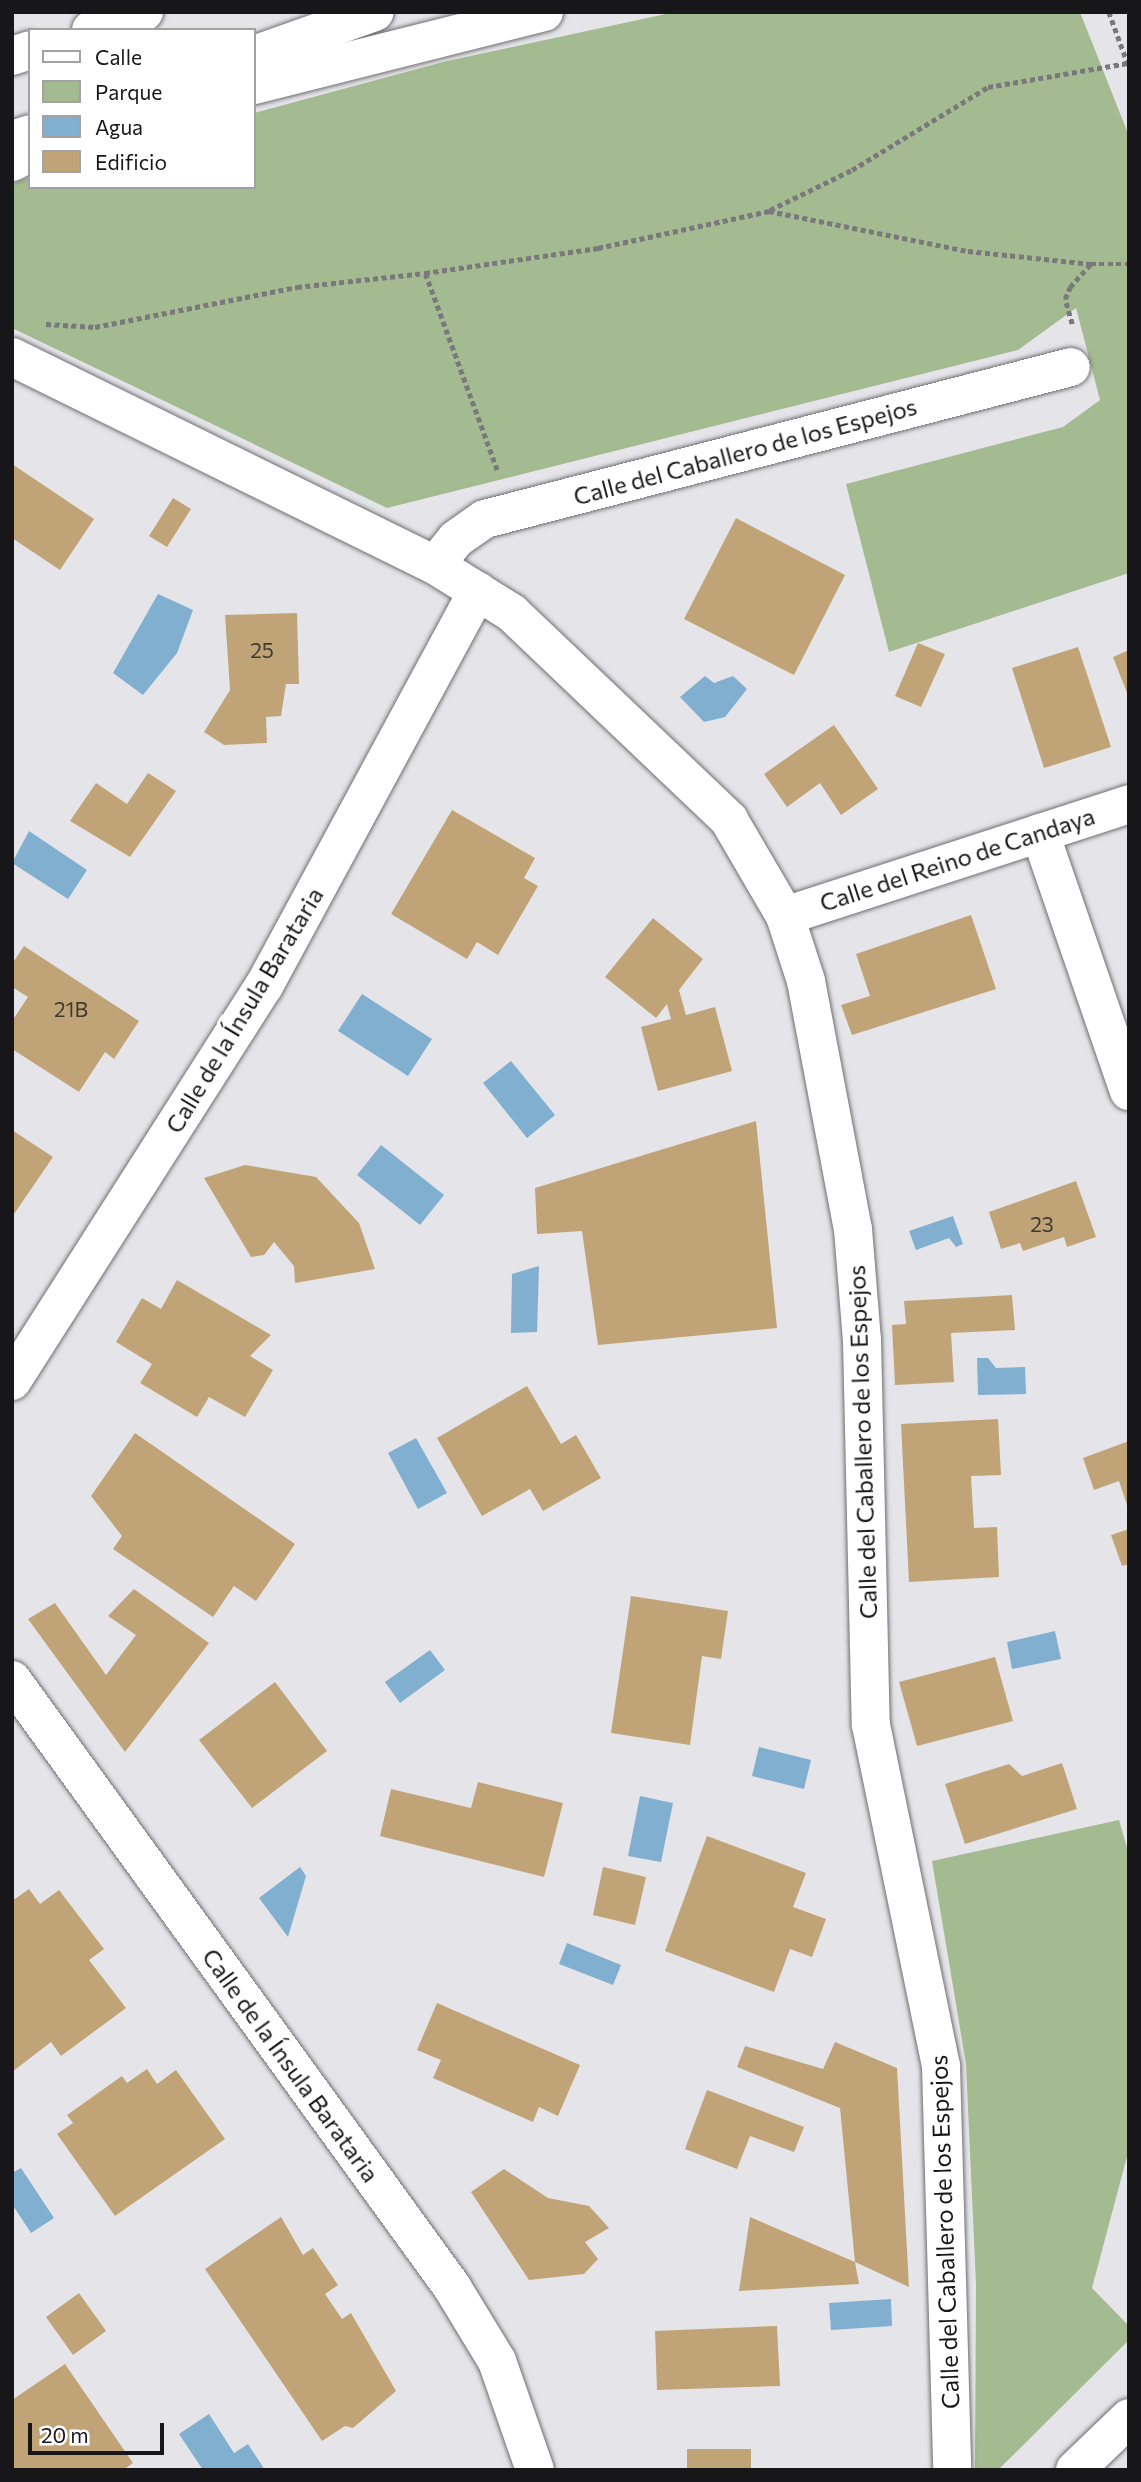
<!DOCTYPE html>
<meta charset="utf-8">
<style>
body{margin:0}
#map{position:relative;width:1141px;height:2482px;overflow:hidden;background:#e5e5e9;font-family:Commissioner,sans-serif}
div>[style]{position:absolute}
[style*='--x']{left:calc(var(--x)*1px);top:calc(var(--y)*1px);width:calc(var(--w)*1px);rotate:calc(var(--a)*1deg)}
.green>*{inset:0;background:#a4bb91}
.water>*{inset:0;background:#80afd0}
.building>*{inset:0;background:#c0a477}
.path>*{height:4.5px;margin-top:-2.25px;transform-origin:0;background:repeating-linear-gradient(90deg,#79797c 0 5px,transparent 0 8.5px)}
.roads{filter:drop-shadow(0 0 2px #6f6f73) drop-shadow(0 0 2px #6f6f73)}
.minor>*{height:38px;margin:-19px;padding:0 19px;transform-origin:19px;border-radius:19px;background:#fff}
.highway>*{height:38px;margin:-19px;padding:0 19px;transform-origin:19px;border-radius:19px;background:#fff}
span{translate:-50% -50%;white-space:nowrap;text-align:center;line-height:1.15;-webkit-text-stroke:6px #fff;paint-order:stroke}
.number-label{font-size:21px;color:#413a30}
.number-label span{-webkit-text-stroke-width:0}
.street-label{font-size:24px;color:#171719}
.frame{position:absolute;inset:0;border:14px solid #171719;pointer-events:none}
.legend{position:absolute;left:28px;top:28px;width:228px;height:161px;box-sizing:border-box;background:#fff;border:2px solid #a2a2a3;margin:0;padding:9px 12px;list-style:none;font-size:21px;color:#171719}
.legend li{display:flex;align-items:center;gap:14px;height:35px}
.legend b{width:35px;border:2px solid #a2a2a3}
.scale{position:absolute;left:28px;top:2423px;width:136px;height:32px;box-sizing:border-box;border:4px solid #171719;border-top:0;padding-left:9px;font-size:21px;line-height:24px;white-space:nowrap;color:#171719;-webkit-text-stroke:5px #fff;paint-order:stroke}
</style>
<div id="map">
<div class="green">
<div style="clip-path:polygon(675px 12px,1080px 12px,1129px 136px,1129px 573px,889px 652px,846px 484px,1063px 427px,1100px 400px,1076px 308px,1018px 350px,387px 508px,12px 328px,12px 184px,30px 177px,30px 187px,254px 187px,254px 113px,443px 62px)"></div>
<div style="clip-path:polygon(1119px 1820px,1129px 1855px,1129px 2149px,1092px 2288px,1129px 2326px,1129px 2340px,998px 2470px,975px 2470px,976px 2285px,966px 2064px,932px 1861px)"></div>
</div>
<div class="water">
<div style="clip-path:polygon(158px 594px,193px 610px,177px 653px,143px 695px,113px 673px)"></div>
<div style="clip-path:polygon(705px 676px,714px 683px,733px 676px,747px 689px,725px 717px,704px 722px,680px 697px)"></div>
<div style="clip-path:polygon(29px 831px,87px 870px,68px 899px,12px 863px)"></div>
<div style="clip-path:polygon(362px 994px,432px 1039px,408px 1076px,338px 1031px)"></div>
<div style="clip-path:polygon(511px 1061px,555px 1115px,527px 1138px,483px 1083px)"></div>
<div style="clip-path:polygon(381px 1145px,444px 1195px,420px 1225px,357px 1175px)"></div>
<div style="clip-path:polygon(953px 1216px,963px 1244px,956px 1247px,949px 1238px,916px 1250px,909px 1231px)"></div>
<div style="clip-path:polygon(539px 1266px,537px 1332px,511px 1333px,512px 1274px)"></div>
<div style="clip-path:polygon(977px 1358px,988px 1358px,996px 1368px,1025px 1367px,1026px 1394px,978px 1395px)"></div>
<div style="clip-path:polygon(416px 1438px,447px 1493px,418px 1509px,388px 1453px)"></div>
<div style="clip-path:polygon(1055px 1631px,1061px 1659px,1012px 1669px,1007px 1642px)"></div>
<div style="clip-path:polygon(430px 1650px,445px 1670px,400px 1703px,385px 1682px)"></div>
<div style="clip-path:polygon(759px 1747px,811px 1760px,804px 1789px,752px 1776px)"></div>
<div style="clip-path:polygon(640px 1796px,673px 1803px,661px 1862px,628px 1856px)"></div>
<div style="clip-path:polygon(300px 1867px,306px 1876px,288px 1937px,259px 1898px)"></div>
<div style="clip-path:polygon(567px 1943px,621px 1965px,613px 1985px,559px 1964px)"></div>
<div style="clip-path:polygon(21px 2168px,54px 2218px,31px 2233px,12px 2204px,12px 2173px)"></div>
<div style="clip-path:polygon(891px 2299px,892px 2326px,831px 2330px,829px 2303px)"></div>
<div style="clip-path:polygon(209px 2414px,234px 2453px,248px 2444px,265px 2470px,203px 2470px,179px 2434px)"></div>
</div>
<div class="building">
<div style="clip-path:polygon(12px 464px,94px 519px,60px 570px,12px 538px)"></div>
<div style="clip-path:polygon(173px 498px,191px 509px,167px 547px,149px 536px)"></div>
<div style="clip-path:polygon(736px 518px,845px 575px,794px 675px,684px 619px)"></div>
<div style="clip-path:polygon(297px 613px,299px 684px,286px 684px,281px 716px,266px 717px,267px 743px,224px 745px,204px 732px,230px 690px,225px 615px)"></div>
<div style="clip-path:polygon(918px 643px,945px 654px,921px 707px,895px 696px)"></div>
<div style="clip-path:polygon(1078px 647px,1111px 747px,1044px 768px,1012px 668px)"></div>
<div style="clip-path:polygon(1129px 650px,1129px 698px,1113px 657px)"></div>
<div style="clip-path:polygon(834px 725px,878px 789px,841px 815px,820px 783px,787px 807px,764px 774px)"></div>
<div style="clip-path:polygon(148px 773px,176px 791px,130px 857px,70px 821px,96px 783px,127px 804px)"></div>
<div style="clip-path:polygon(452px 810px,535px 858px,524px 878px,538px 886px,498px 955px,477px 942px,467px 959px,391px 914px)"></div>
<div style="clip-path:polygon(971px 915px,996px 989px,852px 1035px,841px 1005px,870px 996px,856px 954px)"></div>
<div style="clip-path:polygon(653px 918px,703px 959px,679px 990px,686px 1015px,715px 1007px,732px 1071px,658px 1091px,641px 1027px,671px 1019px,667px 1004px,656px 1018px,605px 977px)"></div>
<div style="clip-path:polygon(24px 946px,139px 1021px,114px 1059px,105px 1052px,79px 1092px,12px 1049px,12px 1021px,28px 997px,12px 987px,12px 964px)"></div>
<div style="clip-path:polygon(756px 1121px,777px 1328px,598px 1345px,582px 1231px,537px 1234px,535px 1188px)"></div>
<div style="clip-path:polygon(12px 1130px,53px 1157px,12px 1217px)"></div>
<div style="clip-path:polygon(245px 1165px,316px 1177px,359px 1223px,375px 1269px,295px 1283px,294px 1266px,274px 1242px,264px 1255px,251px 1257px,204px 1178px)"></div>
<div style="clip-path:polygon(1076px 1181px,1096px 1237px,1067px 1247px,1064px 1237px,1023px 1251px,1020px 1243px,1001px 1249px,989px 1212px)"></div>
<div style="clip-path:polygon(177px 1280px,271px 1335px,250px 1356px,273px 1370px,245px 1417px,209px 1397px,197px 1417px,140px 1383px,152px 1364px,116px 1342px,142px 1298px,161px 1309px)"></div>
<div style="clip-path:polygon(1012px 1295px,1015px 1330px,951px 1333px,954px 1382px,895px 1385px,892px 1325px,906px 1324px,904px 1301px)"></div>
<div style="clip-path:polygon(527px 1386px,561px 1444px,576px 1435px,601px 1478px,543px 1511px,530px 1489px,482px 1516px,437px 1438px)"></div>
<div style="clip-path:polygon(998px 1419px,1001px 1475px,971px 1476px,974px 1528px,997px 1527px,999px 1577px,909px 1582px,901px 1424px)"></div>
<div style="clip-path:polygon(135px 1433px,295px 1544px,256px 1601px,234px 1586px,213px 1617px,113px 1549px,122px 1536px,91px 1496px)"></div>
<div style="clip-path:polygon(1129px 1441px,1129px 1508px,1128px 1508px,1119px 1481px,1094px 1490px,1083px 1458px)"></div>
<div style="clip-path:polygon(1129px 1529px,1129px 1564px,1122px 1566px,1111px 1535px)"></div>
<div style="clip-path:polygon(134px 1589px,209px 1643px,125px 1752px,28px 1619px,55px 1603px,106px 1675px,136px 1635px,108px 1616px)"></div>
<div style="clip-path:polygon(631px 1596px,728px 1611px,721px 1659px,702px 1656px,690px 1745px,611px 1733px)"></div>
<div style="clip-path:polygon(995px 1657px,1013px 1721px,917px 1746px,899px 1682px)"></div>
<div style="clip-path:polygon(275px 1682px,327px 1751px,252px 1808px,199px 1740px)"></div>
<div style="clip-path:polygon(1062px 1763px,1077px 1809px,965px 1844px,945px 1784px,1009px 1764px,1022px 1776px)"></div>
<div style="clip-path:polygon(478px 1782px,563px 1803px,544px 1877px,380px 1836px,391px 1789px,471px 1808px)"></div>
<div style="clip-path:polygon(707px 1836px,806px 1873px,793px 1907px,826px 1919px,812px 1957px,790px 1949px,774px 1992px,665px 1951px)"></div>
<div style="clip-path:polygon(603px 1867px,646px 1877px,635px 1925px,593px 1915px)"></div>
<div style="clip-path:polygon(29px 1889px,40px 1904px,59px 1890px,104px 1949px,89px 1960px,126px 2008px,61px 2056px,51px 2042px,12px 2072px,12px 1901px)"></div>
<div style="clip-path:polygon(437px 2003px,580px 2065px,558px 2116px,539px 2107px,533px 2122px,433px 2078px,441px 2060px,417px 2050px)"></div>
<div style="clip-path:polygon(835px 2042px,897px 2068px,909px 2287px,855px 2262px,840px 2108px,737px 2067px,745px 2046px,823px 2069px)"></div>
<div style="clip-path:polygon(147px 2069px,157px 2084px,176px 2070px,225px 2139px,115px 2216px,57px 2134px,73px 2123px,67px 2115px,122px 2076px,127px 2083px)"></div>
<div style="clip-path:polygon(707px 2090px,804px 2127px,794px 2152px,750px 2136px,737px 2169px,685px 2149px)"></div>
<div style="clip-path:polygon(504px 2169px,548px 2198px,589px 2206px,609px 2228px,585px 2242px,598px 2259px,584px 2274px,529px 2280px,471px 2192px)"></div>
<div style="clip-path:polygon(281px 2217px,303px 2255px,313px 2248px,338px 2285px,325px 2294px,342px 2319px,351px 2313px,396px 2391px,353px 2428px,345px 2426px,322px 2441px,205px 2269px)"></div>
<div style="clip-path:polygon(750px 2217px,855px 2262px,859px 2284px,739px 2291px)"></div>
<div style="clip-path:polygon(79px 2293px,106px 2331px,73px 2355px,46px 2317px)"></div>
<div style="clip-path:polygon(777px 2326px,780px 2386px,657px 2390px,655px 2331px)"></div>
<div style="clip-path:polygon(65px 2364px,133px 2463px,123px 2470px,12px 2470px,12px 2400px)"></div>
<div style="clip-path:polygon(687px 2449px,751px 2449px,751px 2470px,687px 2470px)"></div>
</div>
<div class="path">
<div style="--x:1109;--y:12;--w:55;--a:69.9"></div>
<div style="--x:770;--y:210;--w:91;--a:-26"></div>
<div style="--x:852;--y:170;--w:159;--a:-31.4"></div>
<div style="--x:988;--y:87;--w:142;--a:-9.7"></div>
<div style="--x:46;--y:324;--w:49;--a:3.5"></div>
<div style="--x:95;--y:327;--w:206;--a:-11.2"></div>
<div style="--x:297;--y:287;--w:129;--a:-6.2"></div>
<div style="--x:1072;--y:324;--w:26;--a:-106"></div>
<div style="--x:1065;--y:299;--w:13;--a:-67"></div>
<div style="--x:1070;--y:287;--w:31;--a:-48"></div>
<div style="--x:1091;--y:264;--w:38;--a:0"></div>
<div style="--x:497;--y:470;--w:210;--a:-110.1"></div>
<div style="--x:425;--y:273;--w:175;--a:-8.2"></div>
<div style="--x:598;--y:248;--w:175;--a:-12.2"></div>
<div style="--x:769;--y:211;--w:203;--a:11.4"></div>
<div style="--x:968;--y:251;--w:124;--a:6"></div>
</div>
<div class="roads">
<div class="minor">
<div style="--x:12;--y:162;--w:20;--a:-27"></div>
<div style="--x:12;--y:357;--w:471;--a:26.2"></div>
<div style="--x:435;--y:565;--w:91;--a:31.9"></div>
<div style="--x:512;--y:613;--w:300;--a:43.6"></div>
<div style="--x:729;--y:820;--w:111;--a:59.7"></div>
<div style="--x:785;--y:916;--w:68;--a:72.1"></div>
<div style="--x:806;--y:981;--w:252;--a:79.3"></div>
<div style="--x:853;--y:1229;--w:111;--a:85.4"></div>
<div style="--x:862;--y:1340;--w:385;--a:88.7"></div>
<div style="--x:871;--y:1725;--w:348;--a:78.4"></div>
<div style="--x:941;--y:2066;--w:404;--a:88.4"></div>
<div style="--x:435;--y:565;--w:33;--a:-51"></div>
<div style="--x:456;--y:539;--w:35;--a:-35"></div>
<div style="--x:485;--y:519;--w:605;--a:-14.54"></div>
<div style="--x:1040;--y:833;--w:273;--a:71"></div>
<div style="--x:785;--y:916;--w:362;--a:-18"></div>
<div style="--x:12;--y:1381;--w:469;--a:-57.5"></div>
<div style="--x:264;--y:986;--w:449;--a:-61.6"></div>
<div style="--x:12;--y:1680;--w:750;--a:54.06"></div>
<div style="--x:452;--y:2287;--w:87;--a:58.7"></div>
<div style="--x:497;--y:2361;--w:115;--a:70.8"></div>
<div style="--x:1075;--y:2470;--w:75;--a:-43.9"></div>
</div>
<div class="highway">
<div style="--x:91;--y:30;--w:56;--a:-18.8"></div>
<div style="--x:254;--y:55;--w:128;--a:-19.6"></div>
<div style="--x:12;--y:56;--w:19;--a:-18"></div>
<div style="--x:254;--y:85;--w:299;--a:-14.1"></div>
<div style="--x:12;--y:140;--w:19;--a:-18"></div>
</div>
</div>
<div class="number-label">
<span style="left:262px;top:650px">25</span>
<span style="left:71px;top:1009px">21B</span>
<span style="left:1042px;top:1224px">23</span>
</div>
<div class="street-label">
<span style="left:745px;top:451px;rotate:-15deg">Calle del Caballero de los Espejos</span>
<span style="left:957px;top:859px;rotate:-18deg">Calle del Reino de Candaya</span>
<span style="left:244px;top:1010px;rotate:-59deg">Calle de la Ínsula Barataria</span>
<span style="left:862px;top:1442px;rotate:-92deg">Calle del Caballero de los Espejos</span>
<span style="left:291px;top:2065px;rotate:54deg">Calle de la Ínsula Barataria</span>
<span style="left:944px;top:2232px;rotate:-92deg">Calle del Caballero de los Espejos</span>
</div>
<div class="frame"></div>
<ul class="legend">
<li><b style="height:9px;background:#fff"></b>Calle</li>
<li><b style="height:19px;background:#a4bb91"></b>Parque</li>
<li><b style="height:19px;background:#80afd0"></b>Agua</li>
<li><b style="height:19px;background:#c0a477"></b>Edificio</li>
</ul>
<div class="scale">20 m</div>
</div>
